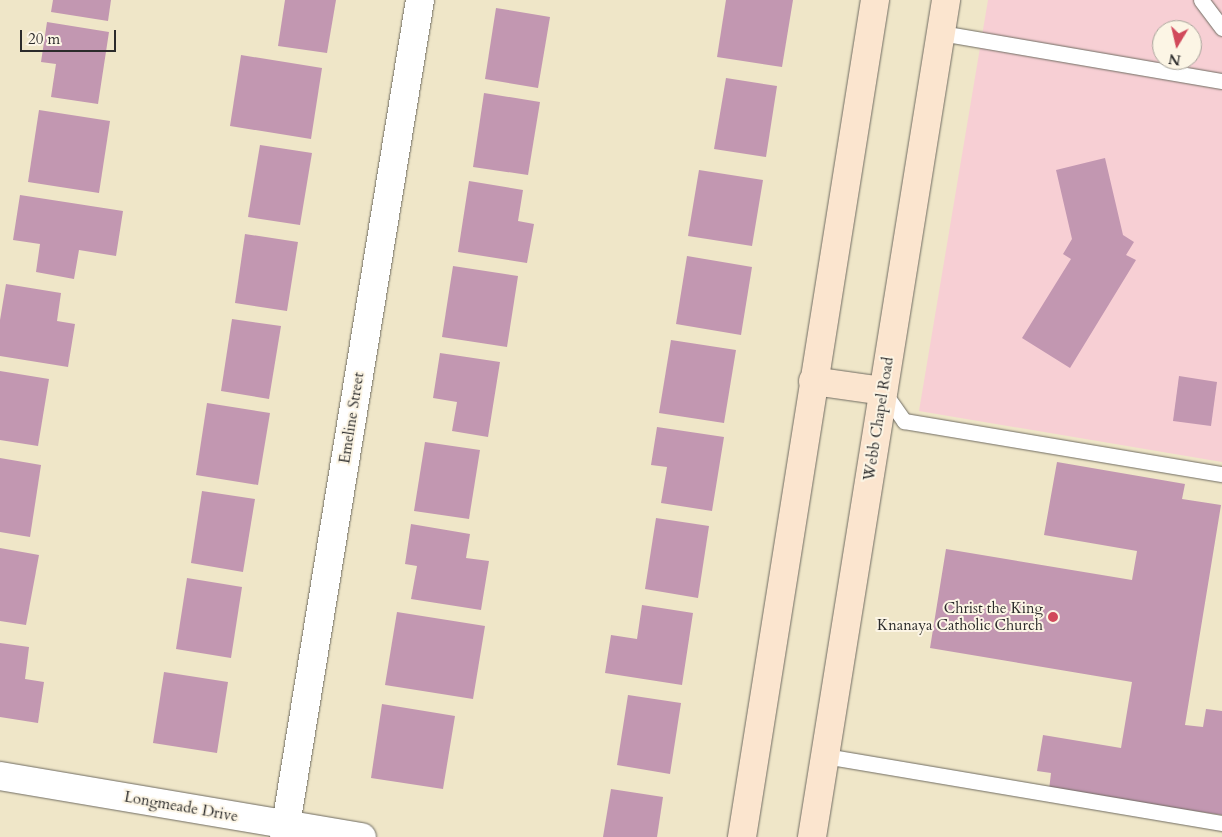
<!DOCTYPE html>
<style>
body{margin:0}
#map{position:relative;width:1222px;height:837px;overflow:hidden;background:#efe6c8;font-family:Cardo,serif}
div>[style]{position:absolute}
[style*='--x']{left:calc(var(--x)*1px);top:calc(var(--y)*1px);width:calc(var(--w)*1px);rotate:calc(var(--a)*1deg)}
.built>*{inset:0;background:#f7cfd4}
.building>*{inset:0;background:#c297b1}
.roads{filter:drop-shadow(0 0 1px #706c62) drop-shadow(0 0 1px #706c62)}
.lane>*{height:15px;margin:-7.5px;padding:0 7.5px;transform-origin:7.5px;border-radius:7.5px;background:#fff}
.street>*{height:28px;margin:-14px;padding:0 14px;transform-origin:14px;border-radius:14px;background:#fff}
.secondary>*{height:28px;margin:-14px;padding:0 14px;transform-origin:14px;border-radius:14px;background:#fbe5cf}
.dots>*{width:14px;height:14px;translate:-50% -50%;box-sizing:border-box;border:2px solid #fcf5e5;border-radius:50%}
span{translate:-50% -50%;white-space:nowrap;text-align:center;line-height:1.15;-webkit-text-stroke:4px #fcf5e5;paint-order:stroke}
.street-label{font-size:15px;color:#2b2b2b}
.poi-label{font-size:15px;color:#2b2b2b}
.right{translate:-100% -50%;text-align:right}
.north{position:absolute;left:1152px;top:20px;width:50px;height:50px;box-sizing:border-box;background:#fcf5e5;border:1px solid #a8a49b;border-radius:50%;rotate:189deg;font-size:14px;font-weight:700;line-height:20px;text-align:center;color:#2b2b2b}
.north::after{content:'';display:block;margin:auto;width:18px;height:22px;background:#d1495b;clip-path:polygon(50% 0,100% 100%,50% 72%,0 100%)}
.scale{position:absolute;left:20px;top:30px;width:96px;height:22px;box-sizing:border-box;border:2px solid #2b2b2b;border-top:0;padding-left:6px;font-size:15px;line-height:18px;white-space:nowrap;color:#2b2b2b;-webkit-text-stroke:4px #fcf5e5;paint-order:stroke}
</style>
<div id="map">
<div class="built">
<div style="clip-path:polygon(evenodd,988px 0,1222px 0,1222px 462px,919px 411px,988px 0,1162px 30px,1192px 30px,1192px 60px,1162px 60px,1162px 30px)"></div>
</div>
<div class="building">
<div style="clip-path:polygon(53px 0,111px 0,108px 21px,51px 12px)"></div>
<div style="clip-path:polygon(285px 0,336px 0,327px 53px,278px 46px)"></div>
<div style="clip-path:polygon(726px 0,793px 0,782px 67px,717px 57px)"></div>
<div style="clip-path:polygon(496px 8px,550px 17px,538px 88px,485px 79px)"></div>
<div style="clip-path:polygon(47px 22px,109px 32px,98px 104px,51px 97px,56px 64px,41px 62px)"></div>
<div style="clip-path:polygon(241px 55px,322px 68px,311px 139px,230px 126px)"></div>
<div style="clip-path:polygon(726px 78px,777px 86px,766px 157px,714px 149px)"></div>
<div style="clip-path:polygon(484px 93px,540px 102px,528px 175px,473px 167px)"></div>
<div style="clip-path:polygon(39px 110px,110px 121px,99px 193px,28px 182px)"></div>
<div style="clip-path:polygon(260px 145px,312px 153px,300px 225px,248px 217px)"></div>
<div style="clip-path:polygon(1105px 158px,1123px 235px,1134px 242px,1126px 255px,1136px 260px,1070px 368px,1022px 338px,1071px 259px,1063px 254px,1072px 239px,1056px 170px)"></div>
<div style="clip-path:polygon(699px 170px,763px 180px,752px 246px,688px 236px)"></div>
<div style="clip-path:polygon(469px 181px,523px 190px,518px 221px,534px 224px,527px 263px,458px 252px)"></div>
<div style="clip-path:polygon(20px 195px,123px 211px,116px 256px,79px 250px,74px 279px,36px 272px,40px 244px,13px 240px)"></div>
<div style="clip-path:polygon(245px 234px,298px 242px,287px 311px,235px 303px)"></div>
<div style="clip-path:polygon(687px 256px,752px 267px,741px 335px,676px 324px)"></div>
<div style="clip-path:polygon(453px 266px,518px 276px,507px 347px,442px 337px)"></div>
<div style="clip-path:polygon(6px 284px,61px 293px,57px 321px,75px 324px,68px 367px,0 356px,0 320px)"></div>
<div style="clip-path:polygon(232px 319px,281px 326px,269px 399px,221px 391px)"></div>
<div style="clip-path:polygon(671px 340px,736px 350px,724px 423px,659px 413px)"></div>
<div style="clip-path:polygon(440px 353px,500px 362px,488px 437px,452px 431px,457px 402px,433px 398px)"></div>
<div style="clip-path:polygon(0 371px,49px 379px,38px 446px,0 440px)"></div>
<div style="clip-path:polygon(1179px 376px,1217px 382px,1211px 426px,1173px 421px)"></div>
<div style="clip-path:polygon(207px 403px,270px 413px,258px 485px,196px 475px)"></div>
<div style="clip-path:polygon(657px 427px,724px 437px,712px 511px,661px 503px,667px 467px,651px 465px)"></div>
<div style="clip-path:polygon(425px 442px,480px 450px,469px 519px,414px 511px)"></div>
<div style="clip-path:polygon(0 458px,41px 465px,30px 537px,0 532px)"></div>
<div style="clip-path:polygon(1057px 462px,1185px 484px,1182px 499px,1221px 505px,1185px 725px,1203px 727px,1206px 709px,1222px 711px,1222px 815px,1049px 790px,1051px 773px,1037px 771px,1043px 735px,1121px 748px,1132px 682px,930px 648px,946px 549px,1132px 580px,1137px 551px,1044px 535px)"></div>
<div style="clip-path:polygon(202px 491px,255px 499px,243px 572px,191px 563px)"></div>
<div style="clip-path:polygon(656px 518px,709px 526px,698px 598px,645px 589px)"></div>
<div style="clip-path:polygon(411px 524px,470px 534px,466px 558px,489px 561px,481px 610px,411px 599px,417px 566px,405px 564px)"></div>
<div style="clip-path:polygon(0 548px,39px 555px,26px 625px,0 621px)"></div>
<div style="clip-path:polygon(187px 578px,242px 587px,231px 658px,176px 649px)"></div>
<div style="clip-path:polygon(642px 605px,693px 613px,682px 685px,605px 673px,611px 635px,637px 639px)"></div>
<div style="clip-path:polygon(397px 612px,485px 626px,473px 699px,385px 685px)"></div>
<div style="clip-path:polygon(0 643px,29px 647px,25px 679px,44px 682px,38px 723px,0 717px)"></div>
<div style="clip-path:polygon(164px 672px,228px 682px,217px 753px,153px 743px)"></div>
<div style="clip-path:polygon(628px 695px,681px 703px,670px 774px,617px 765px)"></div>
<div style="clip-path:polygon(382px 704px,455px 716px,443px 789px,371px 778px)"></div>
<div style="clip-path:polygon(611px 789px,663px 797px,657px 837px,603px 837px)"></div>
</div>
<div class="roads">
<div class="lane">
<div style="--x:1201;--y:0;--w:35;--a:53"></div>
<div style="--x:941;--y:33;--w:285;--a:9.7"></div>
<div style="--x:883;--y:391;--w:37;--a:55"></div>
<div style="--x:904;--y:421;--w:322;--a:9.5"></div>
<div style="--x:825;--y:756;--w:403;--a:9.6"></div>
</div>
<div class="street">
<div style="--x:0;--y:776;--w:367;--a:9.6"></div>
<div style="--x:284;--y:837;--w:848;--a:-80.77"></div>
</div>
<div class="secondary">
<div style="--x:813;--y:381;--w:71;--a:8.1"></div>
<div style="--x:742;--y:837;--w:848;--a:-80.97"></div>
<div style="--x:812;--y:837;--w:848;--a:-80.9"></div>
</div>
</div>
<div class="dots">
<div style="left:1053px;top:617px;background:#d1495b"></div>
</div>
<div class="street-label">
<span style="left:352px;top:418px;rotate:-81deg">Emeline Street</span>
<span style="left:879px;top:419px;rotate:-81deg">Webb Chapel Road</span>
<span style="left:181px;top:807px;rotate:10deg">Longmeade Drive</span>
</div>
<div class="poi-label">
<span class="right" style="left:1043px;top:617px">Christ the King<br>Knanaya Catholic Church</span>
</div>
<div class="north">N</div>
<div class="scale">20 m</div>
</div>
